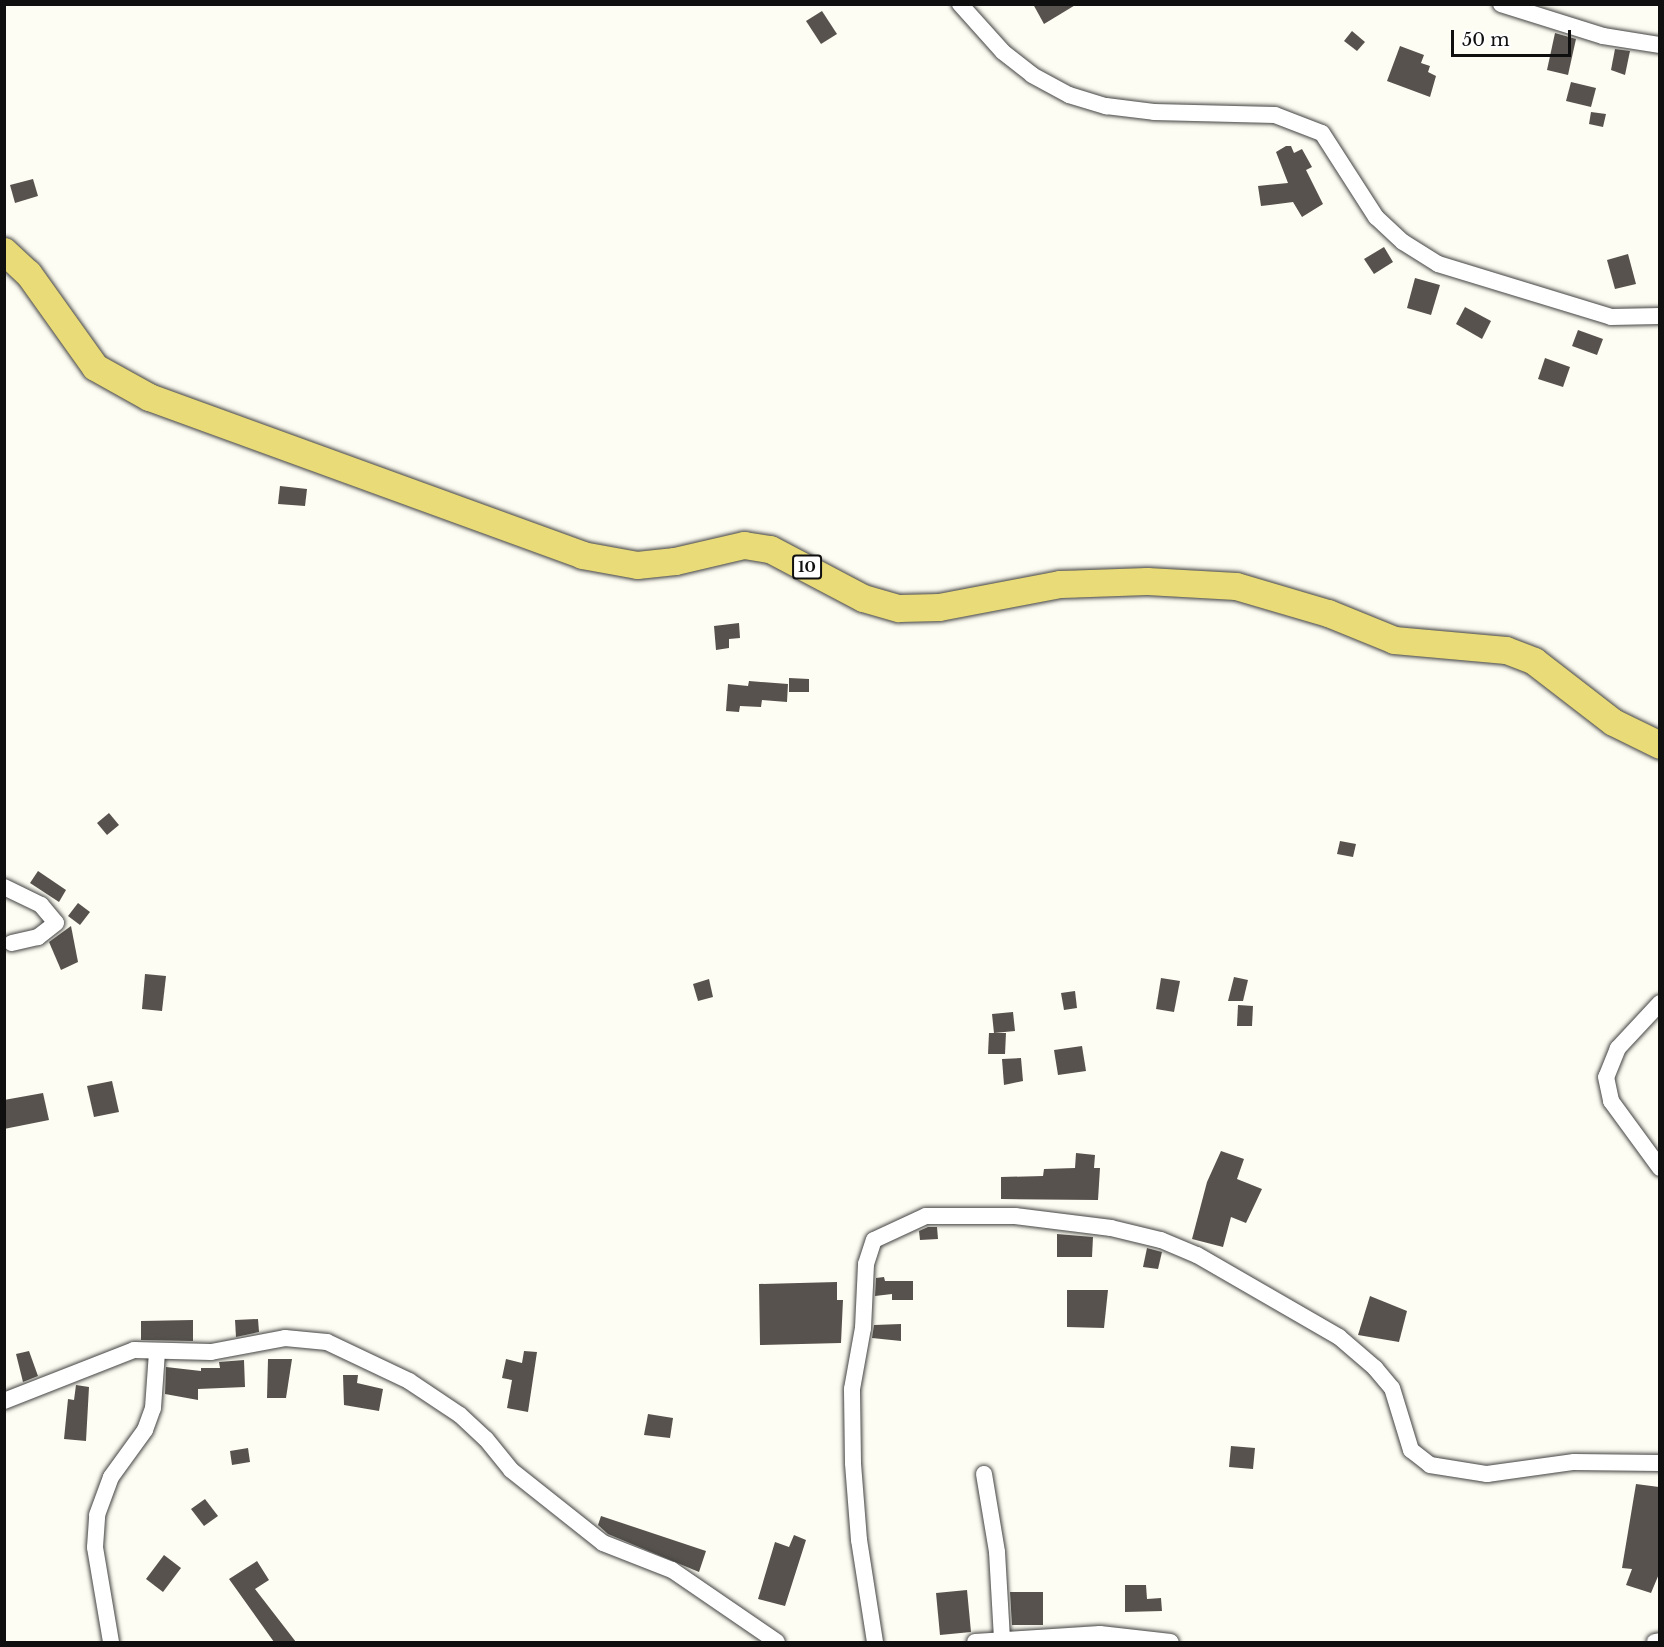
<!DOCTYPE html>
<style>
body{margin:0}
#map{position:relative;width:1664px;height:1647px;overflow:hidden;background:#fefdf3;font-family:"Libre Baskerville",serif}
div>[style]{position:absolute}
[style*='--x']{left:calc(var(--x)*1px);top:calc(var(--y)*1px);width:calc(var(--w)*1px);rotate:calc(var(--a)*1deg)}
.building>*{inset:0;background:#57524d}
.roads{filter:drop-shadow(0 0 2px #424242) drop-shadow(0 0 2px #424242)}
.street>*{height:16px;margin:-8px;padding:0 8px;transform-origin:8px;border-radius:8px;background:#fff}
.primary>*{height:27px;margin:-13.5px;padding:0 13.5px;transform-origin:13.5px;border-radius:13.5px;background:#e9db78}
span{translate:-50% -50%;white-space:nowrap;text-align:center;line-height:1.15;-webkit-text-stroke:6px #fff;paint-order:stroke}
.shield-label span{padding:2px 4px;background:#fff;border:2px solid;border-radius:4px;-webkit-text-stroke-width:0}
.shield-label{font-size:15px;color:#0f0f0f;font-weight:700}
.frame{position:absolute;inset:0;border:6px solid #0f0f0f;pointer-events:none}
.scale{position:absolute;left:1451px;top:30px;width:120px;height:27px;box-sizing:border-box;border:3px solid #0f0f0f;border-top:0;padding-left:8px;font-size:18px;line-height:21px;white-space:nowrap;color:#0f0f0f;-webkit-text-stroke:4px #fff;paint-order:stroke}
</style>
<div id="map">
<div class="building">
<div style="clip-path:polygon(1033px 4px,1077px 4px,1044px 24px)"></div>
<div style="clip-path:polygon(822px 11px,837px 34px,821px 44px,806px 21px)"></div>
<div style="clip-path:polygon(1352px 31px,1365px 42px,1357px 51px,1344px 41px)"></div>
<div style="clip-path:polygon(1555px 33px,1576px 39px,1568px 75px,1547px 70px)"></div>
<div style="clip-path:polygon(1400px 46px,1424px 55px,1421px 63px,1430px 66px,1428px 72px,1436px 76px,1430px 97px,1387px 81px)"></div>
<div style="clip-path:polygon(1615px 49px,1630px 51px,1625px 75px,1611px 70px)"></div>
<div style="clip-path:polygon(1571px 82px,1596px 88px,1591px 107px,1566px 101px)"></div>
<div style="clip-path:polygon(1591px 112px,1606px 114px,1603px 127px,1589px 124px)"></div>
<div style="clip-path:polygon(1286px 146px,1291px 146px,1294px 153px,1302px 149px,1312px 167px,1306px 170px,1323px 204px,1302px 217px,1293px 202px,1261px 206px,1258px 186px,1288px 183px,1276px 152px)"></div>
<div style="clip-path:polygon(33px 179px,38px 196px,15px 203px,10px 185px)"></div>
<div style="clip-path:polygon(1384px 247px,1393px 262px,1374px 274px,1364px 259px)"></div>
<div style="clip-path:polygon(1628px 254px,1636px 284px,1615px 289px,1607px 260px)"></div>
<div style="clip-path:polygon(1415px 278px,1440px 285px,1431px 315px,1407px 308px)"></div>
<div style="clip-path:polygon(1465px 307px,1491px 321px,1482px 339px,1456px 324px)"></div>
<div style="clip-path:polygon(1578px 330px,1603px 339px,1597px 355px,1572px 346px)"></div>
<div style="clip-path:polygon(1545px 358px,1570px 367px,1563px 387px,1538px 379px)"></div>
<div style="clip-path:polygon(280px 486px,307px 489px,305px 506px,278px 504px)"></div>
<div style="clip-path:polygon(739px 623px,740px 638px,729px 639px,729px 648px,716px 650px,714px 626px)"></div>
<div style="clip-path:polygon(789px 678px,809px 679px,809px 692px,789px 692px)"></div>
<div style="clip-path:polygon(749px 681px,788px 684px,787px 702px,762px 700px,761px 707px,740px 706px,739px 712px,726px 711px,728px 684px,748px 686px)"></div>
<div style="clip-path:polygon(109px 813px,119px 825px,107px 835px,97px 823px)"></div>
<div style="clip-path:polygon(1340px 841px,1356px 844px,1353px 857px,1337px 854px)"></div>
<div style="clip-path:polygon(38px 871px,66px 890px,59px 902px,30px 883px)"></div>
<div style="clip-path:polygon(78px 903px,90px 912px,80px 925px,68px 916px)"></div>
<div style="clip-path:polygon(71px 926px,78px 962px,61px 970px,49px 942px)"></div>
<div style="clip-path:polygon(145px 974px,166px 976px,162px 1011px,142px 1009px)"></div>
<div style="clip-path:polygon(1234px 977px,1248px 980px,1243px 1001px,1228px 1001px)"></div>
<div style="clip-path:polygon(1161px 978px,1180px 981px,1174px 1012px,1156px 1009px)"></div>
<div style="clip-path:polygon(709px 979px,713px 997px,698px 1001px,693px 984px)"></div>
<div style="clip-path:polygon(1075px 991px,1077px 1008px,1064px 1010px,1061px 993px)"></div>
<div style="clip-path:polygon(1238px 1005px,1253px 1006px,1252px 1026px,1237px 1026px)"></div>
<div style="clip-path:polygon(1013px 1012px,1015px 1031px,994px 1033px,992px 1014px)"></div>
<div style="clip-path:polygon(989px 1033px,1006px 1033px,1005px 1054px,988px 1054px)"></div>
<div style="clip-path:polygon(1082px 1046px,1086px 1071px,1058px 1075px,1054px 1050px)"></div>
<div style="clip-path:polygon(1021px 1058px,1023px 1081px,1004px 1085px,1002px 1059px)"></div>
<div style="clip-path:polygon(112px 1081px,119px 1112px,94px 1117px,87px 1086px)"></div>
<div style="clip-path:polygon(43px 1093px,49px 1120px,4px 1129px,4px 1100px)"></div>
<div style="clip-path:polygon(1221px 1151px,1244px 1159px,1237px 1179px,1262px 1189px,1246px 1223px,1231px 1217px,1223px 1247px,1192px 1239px,1207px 1182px)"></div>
<div style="clip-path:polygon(1076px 1153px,1095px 1155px,1094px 1168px,1100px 1168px,1098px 1200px,1001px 1199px,1001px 1177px,1043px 1176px,1044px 1169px,1075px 1168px)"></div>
<div style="clip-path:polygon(928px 1227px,937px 1227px,938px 1239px,920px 1240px,919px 1231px)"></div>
<div style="clip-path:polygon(1057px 1234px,1093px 1237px,1092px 1257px,1057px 1257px)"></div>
<div style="clip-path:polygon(1147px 1248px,1162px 1252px,1158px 1269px,1143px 1267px)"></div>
<div style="clip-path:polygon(884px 1277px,885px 1281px,913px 1281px,913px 1300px,892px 1300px,892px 1294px,875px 1296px,876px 1278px)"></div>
<div style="clip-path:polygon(837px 1282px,837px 1300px,843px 1300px,841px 1343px,760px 1345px,759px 1284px)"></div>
<div style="clip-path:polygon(1067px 1290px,1108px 1290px,1104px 1328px,1067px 1327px)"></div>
<div style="clip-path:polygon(1370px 1296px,1407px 1311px,1399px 1342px,1358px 1335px)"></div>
<div style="clip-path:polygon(258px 1319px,259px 1332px,236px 1337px,235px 1320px)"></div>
<div style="clip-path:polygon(193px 1320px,193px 1341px,141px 1340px,141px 1321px)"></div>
<div style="clip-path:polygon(901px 1324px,901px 1341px,872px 1338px,874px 1325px)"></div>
<div style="clip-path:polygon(29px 1351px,38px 1376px,23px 1382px,16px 1354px)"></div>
<div style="clip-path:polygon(524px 1351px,537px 1352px,528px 1412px,507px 1408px,512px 1380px,502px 1378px,506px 1359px,522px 1363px)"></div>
<div style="clip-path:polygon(268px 1359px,292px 1359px,286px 1398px,267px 1398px)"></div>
<div style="clip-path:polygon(244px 1360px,245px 1387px,198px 1389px,198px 1400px,165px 1394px,166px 1367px,201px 1371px,201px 1368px,220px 1368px,219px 1362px)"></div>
<div style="clip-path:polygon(343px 1375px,358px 1375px,357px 1383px,383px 1389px,379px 1411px,344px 1405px)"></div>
<div style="clip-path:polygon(76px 1385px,89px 1387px,86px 1441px,64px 1439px,68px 1399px,74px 1400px)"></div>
<div style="clip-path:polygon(648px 1414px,673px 1418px,670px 1438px,644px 1435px)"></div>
<div style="clip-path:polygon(1231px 1446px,1255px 1448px,1253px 1469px,1229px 1467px)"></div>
<div style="clip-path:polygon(248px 1448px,250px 1462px,232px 1465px,230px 1451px)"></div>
<div style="clip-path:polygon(1636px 1484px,1659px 1487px,1659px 1574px,1651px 1593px,1626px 1585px,1632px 1569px,1622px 1568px)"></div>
<div style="clip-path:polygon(205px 1499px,218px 1516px,204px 1526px,191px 1509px)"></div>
<div style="clip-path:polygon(601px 1516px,706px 1551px,699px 1572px,608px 1534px,598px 1525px)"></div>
<div style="clip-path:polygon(794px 1535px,806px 1540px,785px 1606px,758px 1599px,775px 1542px,789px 1547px)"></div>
<div style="clip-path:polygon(164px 1555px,181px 1568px,163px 1592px,146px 1579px)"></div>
<div style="clip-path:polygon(257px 1561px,269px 1580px,255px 1589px,296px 1642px,274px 1642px,229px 1579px)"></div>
<div style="clip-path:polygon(1125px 1585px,1146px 1585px,1147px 1599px,1161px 1598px,1162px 1611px,1125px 1612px)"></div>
<div style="clip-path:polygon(967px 1590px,971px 1632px,940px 1635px,936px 1593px)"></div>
<div style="clip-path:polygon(1010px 1592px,1043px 1592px,1043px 1625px,1012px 1625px)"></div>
</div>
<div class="roads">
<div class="street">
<div style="--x:960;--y:4;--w:64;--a:48.1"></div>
<div style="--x:1003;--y:52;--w:37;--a:38"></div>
<div style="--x:1032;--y:75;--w:42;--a:28.4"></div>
<div style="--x:1069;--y:95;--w:39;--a:17"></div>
<div style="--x:1106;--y:106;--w:48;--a:7.1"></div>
<div style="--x:1154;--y:112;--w:121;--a:1.4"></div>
<div style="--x:1275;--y:115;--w:50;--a:21"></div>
<div style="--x:1322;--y:133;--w:100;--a:57.3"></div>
<div style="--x:1376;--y:217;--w:37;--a:43"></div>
<div style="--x:1403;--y:242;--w:41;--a:32.2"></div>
<div style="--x:1438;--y:264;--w:181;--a:17"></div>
<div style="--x:1611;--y:317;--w:49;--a:-1.2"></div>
<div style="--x:1501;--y:4;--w:107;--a:17.4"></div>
<div style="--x:1603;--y:36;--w:58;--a:9"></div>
<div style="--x:4;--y:887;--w:41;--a:25.9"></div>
<div style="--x:41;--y:905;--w:23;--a:50"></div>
<div style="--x:56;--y:923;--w:23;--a:142"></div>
<div style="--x:38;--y:937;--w:27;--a:167"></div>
<div style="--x:1660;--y:1003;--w:62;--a:133"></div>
<div style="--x:1618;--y:1048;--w:31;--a:112"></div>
<div style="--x:1606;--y:1077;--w:25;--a:78"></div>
<div style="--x:1611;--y:1101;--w:83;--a:53.8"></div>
<div style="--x:4;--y:1401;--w:140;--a:-21.4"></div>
<div style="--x:134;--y:1350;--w:77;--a:1.5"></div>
<div style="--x:211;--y:1352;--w:75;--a:-10.7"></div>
<div style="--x:285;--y:1338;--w:42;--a:5.4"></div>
<div style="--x:327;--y:1342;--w:91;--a:25.4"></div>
<div style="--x:409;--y:1381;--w:61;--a:33.7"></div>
<div style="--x:460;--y:1415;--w:35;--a:43"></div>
<div style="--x:486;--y:1439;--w:40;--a:51"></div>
<div style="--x:511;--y:1470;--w:117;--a:38.4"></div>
<div style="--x:603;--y:1543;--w:74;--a:21.4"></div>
<div style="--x:672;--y:1570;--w:127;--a:34.4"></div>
<div style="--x:984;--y:1474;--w:79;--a:80.5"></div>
<div style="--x:997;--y:1552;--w:88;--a:86.7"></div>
<div style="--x:111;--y:1642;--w:96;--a:-99.6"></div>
<div style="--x:95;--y:1547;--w:32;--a:-86"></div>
<div style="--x:97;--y:1515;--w:40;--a:-69.8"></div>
<div style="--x:111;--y:1477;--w:58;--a:-54.1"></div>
<div style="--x:145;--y:1430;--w:23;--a:-70"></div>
<div style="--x:153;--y:1408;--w:56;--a:-85.9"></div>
<div style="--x:875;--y:1642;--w:103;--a:-98.9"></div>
<div style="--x:859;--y:1540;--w:77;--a:-94.5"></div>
<div style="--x:853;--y:1463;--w:74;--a:-90.8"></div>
<div style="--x:852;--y:1389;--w:62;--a:-79.8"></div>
<div style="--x:863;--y:1328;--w:64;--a:-87.3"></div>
<div style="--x:866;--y:1264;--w:25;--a:-72"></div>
<div style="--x:874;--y:1240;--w:57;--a:-24.8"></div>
<div style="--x:926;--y:1216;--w:89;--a:0"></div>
<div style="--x:1015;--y:1216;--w:97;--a:7.1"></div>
<div style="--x:1111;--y:1228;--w:51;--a:13.5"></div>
<div style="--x:1161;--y:1240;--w:39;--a:23"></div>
<div style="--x:1197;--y:1255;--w:164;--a:30"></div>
<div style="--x:1339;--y:1337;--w:48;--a:40.7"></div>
<div style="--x:1375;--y:1368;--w:26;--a:50"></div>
<div style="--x:1392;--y:1388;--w:65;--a:73"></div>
<div style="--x:1411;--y:1450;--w:24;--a:38"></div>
<div style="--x:1430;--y:1465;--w:58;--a:9"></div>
<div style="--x:1487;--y:1474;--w:88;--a:-7.9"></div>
<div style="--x:1574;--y:1462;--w:86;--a:0.7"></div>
<div style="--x:975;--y:1642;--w:125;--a:-3.7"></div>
<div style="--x:1100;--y:1634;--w:71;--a:6.4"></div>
<div style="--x:1655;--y:1642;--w:5;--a:-11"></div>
</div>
<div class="primary">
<div style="--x:4;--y:251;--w:33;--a:43"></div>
<div style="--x:28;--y:273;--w:115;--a:54.5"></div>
<div style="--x:95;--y:367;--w:62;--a:29.1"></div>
<div style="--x:149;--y:397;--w:461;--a:20"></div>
<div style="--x:582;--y:555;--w:56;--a:10.3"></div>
<div style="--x:637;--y:565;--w:38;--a:-6"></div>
<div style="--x:675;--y:561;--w:71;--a:-13.1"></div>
<div style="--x:744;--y:545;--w:26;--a:9"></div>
<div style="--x:770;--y:549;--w:105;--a:27.8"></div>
<div style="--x:863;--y:598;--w:37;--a:16"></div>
<div style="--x:899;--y:608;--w:40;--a:-1.4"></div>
<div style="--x:939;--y:607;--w:123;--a:-10.8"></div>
<div style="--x:1060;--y:584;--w:87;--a:-2"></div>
<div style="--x:1147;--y:581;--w:89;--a:3.2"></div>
<div style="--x:1236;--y:586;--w:96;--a:16.4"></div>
<div style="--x:1328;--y:613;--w:71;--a:22.2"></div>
<div style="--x:1394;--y:640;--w:112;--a:5.1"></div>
<div style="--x:1506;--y:650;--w:30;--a:21"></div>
<div style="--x:1534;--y:661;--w:100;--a:37.7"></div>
<div style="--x:1613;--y:722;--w:52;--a:26.1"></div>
</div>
</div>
<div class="shield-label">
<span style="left:807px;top:567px">10</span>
</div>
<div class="frame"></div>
<div class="scale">50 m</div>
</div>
